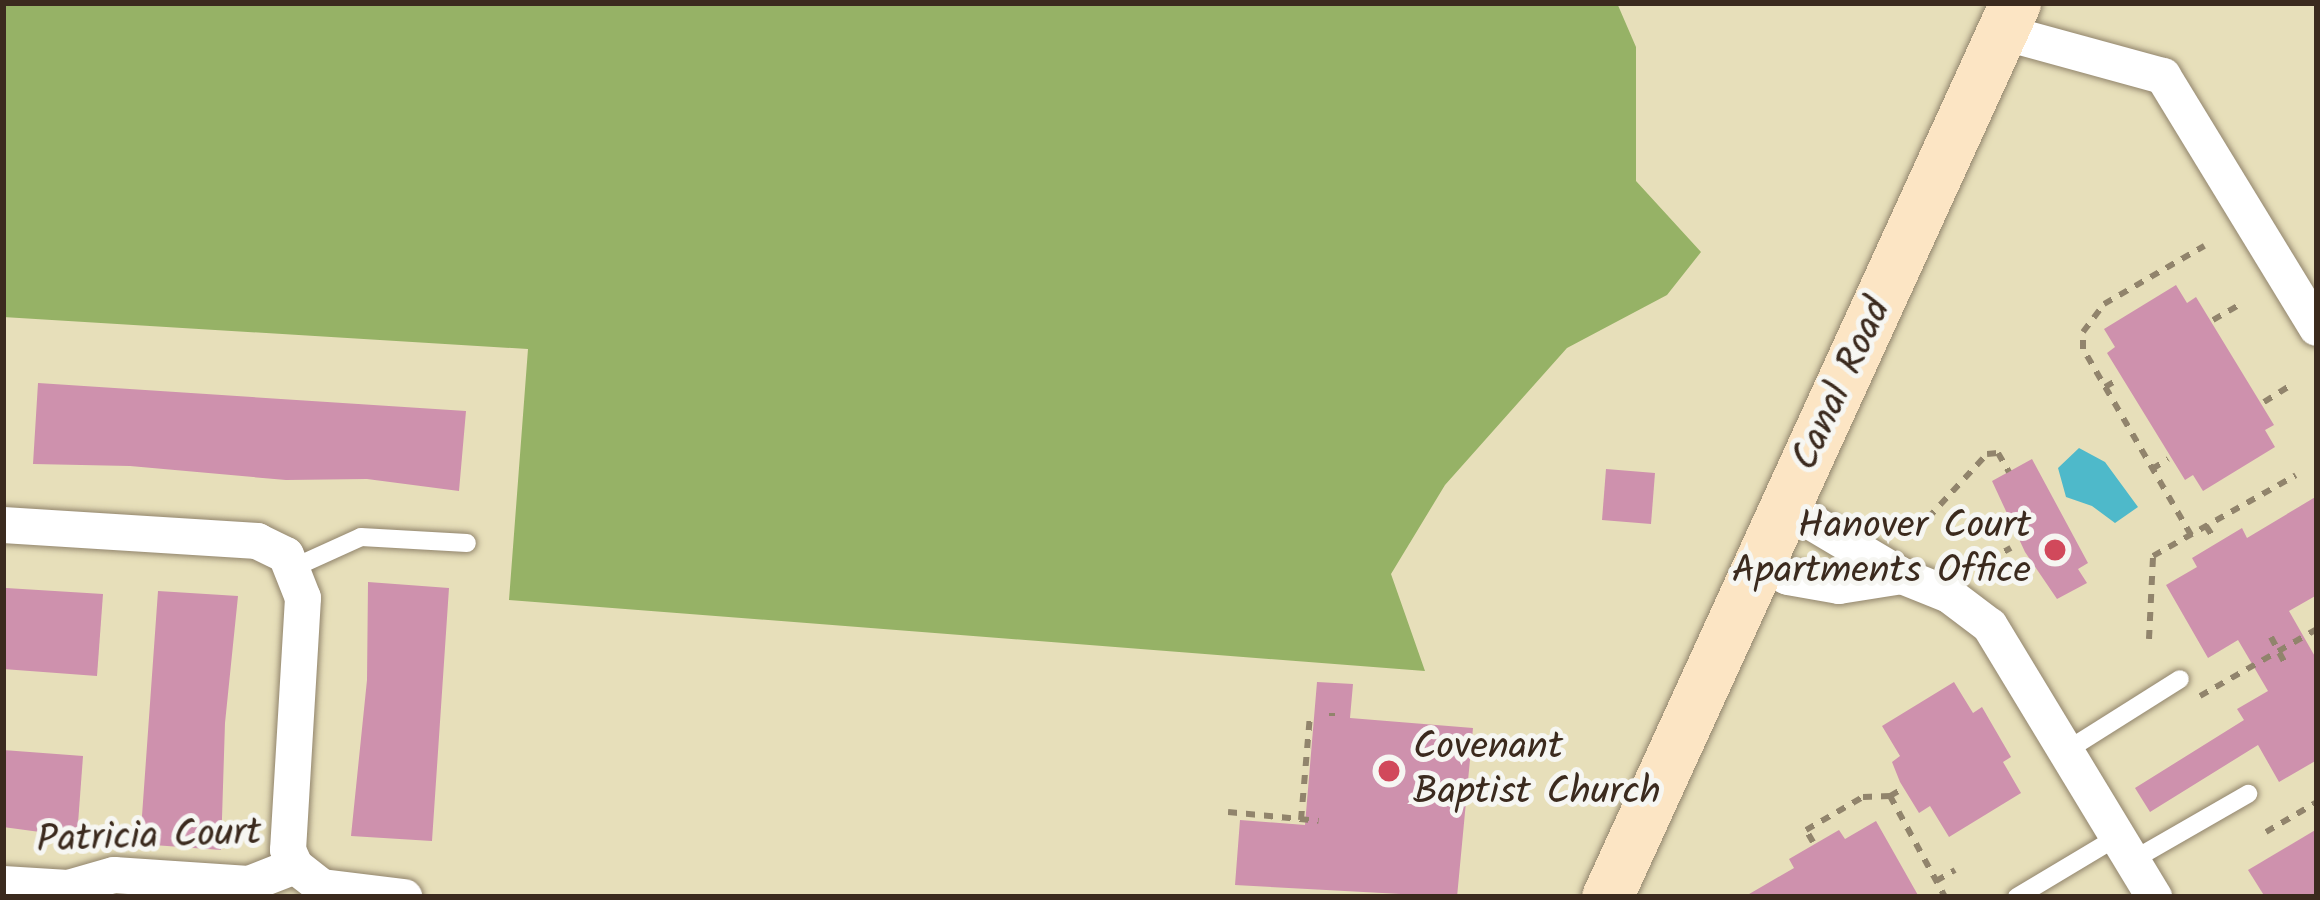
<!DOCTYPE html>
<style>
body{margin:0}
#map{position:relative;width:2320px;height:900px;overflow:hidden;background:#e7dfba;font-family:Kalam,sans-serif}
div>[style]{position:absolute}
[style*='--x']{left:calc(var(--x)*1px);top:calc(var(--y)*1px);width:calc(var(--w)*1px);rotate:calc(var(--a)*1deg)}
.forest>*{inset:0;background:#96b266}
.water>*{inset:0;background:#4eb9ca}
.building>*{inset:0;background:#ce91ad}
.path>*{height:6px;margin-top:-3px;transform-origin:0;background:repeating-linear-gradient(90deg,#91846c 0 9px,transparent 0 18px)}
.roads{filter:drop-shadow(0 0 3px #91846c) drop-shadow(0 0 3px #91846c)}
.lane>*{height:18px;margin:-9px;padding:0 9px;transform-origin:9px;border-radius:9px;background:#fff}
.street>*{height:36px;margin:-18px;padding:0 18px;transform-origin:18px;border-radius:18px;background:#fff}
.secondary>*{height:51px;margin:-25.5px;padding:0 25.5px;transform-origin:25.5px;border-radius:25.5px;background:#fce5c4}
.dots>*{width:33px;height:33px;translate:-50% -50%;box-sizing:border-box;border:6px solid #f6f6f2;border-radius:50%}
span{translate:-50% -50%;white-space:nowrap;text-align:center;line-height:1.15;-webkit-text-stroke:10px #f6f6f2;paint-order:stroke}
.street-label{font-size:39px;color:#3b2a1e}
.poi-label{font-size:39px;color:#3b2a1e}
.right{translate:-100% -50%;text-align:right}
.left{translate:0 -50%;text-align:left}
.frame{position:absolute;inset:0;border:6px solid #3b2a1e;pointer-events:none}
</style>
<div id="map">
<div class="forest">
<div style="clip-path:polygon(3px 3px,1617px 3px,1636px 47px,1636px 181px,1701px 252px,1667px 295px,1567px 348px,1445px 485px,1391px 574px,1425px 671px,509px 600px,528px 349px,3px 317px)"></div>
</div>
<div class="water">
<div style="clip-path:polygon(2079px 448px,2105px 462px,2138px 507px,2115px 523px,2092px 506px,2066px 497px,2058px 468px)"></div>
</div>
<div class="building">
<div style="clip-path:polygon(2176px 285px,2187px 303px,2196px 297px,2274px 425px,2265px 430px,2275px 447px,2203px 491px,2193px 475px,2185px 480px,2107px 353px,2115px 347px,2104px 329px)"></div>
<div style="clip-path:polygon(38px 383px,466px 411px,459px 491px,367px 479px,286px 480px,130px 466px,33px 464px)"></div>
<div style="clip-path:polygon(2032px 459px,2088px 563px,2078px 569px,2087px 583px,2057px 599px,2025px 552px,1992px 481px)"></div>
<div style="clip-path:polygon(1606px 469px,1655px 473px,1651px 524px,1602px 520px)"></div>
<div style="clip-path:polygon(2317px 496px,2317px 595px,2289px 611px,2317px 660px,2317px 760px,2279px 782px,2258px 745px,2150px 812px,2135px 788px,2244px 720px,2237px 709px,2268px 691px,2238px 640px,2208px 658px,2166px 585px,2197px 567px,2192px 558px,2242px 528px,2247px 538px)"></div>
<div style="clip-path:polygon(368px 582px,449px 588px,432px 841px,351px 836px,367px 680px)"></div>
<div style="clip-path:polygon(6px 588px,103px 594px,97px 676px,3px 669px)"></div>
<div style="clip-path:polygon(158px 591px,238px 596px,225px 723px,221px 850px,140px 844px)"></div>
<div style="clip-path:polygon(1317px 682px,1353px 684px,1350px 718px,1473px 728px,1457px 897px,1235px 885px,1240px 820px,1305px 825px)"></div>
<div style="clip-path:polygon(1954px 682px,1973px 713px,1982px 707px,1993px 726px,2011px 757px,2003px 762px,2021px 793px,1949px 837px,1930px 806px,1919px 813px,1900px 782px,1892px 762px,1900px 756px,1882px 726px)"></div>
<div style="clip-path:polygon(3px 750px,83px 756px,77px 837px,3px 827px)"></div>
<div style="clip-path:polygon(1876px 821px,1919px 897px,1744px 897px,1794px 868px,1789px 859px,1820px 841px,1839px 830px,1845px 839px)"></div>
<div style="clip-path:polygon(2317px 829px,2317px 897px,2265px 897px,2248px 870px)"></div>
</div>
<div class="path">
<div style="--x:2213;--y:320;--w:30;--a:-30"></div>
<div style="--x:2105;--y:387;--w:16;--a:-30"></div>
<div style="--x:2264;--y:402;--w:28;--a:-32"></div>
<div style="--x:2152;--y:469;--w:19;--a:-32"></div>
<div style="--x:1928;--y:518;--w:87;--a:-47.3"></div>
<div style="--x:1987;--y:454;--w:11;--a:-5"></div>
<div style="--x:1998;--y:453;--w:22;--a:60"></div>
<div style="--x:2206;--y:526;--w:17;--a:57"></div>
<div style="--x:2191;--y:535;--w:215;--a:-120.1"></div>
<div style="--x:2083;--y:349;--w:17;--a:-90"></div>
<div style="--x:2083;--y:332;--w:35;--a:-53"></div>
<div style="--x:2104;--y:304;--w:116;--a:-30.1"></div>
<div style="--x:1989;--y:560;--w:25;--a:-29"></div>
<div style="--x:2271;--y:637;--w:32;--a:62"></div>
<div style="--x:2149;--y:639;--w:83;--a:-87.2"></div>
<div style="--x:2153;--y:556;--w:164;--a:-29.5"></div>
<div style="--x:2200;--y:696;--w:135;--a:-29.8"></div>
<div style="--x:1332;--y:716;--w:3;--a:-90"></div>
<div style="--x:1890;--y:796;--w:115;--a:61.4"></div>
<div style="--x:1228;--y:812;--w:91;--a:5.6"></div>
<div style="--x:1301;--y:820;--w:106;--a:-85.1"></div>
<div style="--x:2266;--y:832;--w:59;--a:-30.5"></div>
<div style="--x:1813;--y:842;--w:14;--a:-120"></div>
<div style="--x:1806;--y:830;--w:66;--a:-30.1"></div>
<div style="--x:1863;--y:797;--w:27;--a:-2"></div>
<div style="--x:1890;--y:796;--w:16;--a:-30"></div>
<div style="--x:1936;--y:881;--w:22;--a:-30"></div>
</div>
<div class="roads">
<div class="lane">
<div style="--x:295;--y:567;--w:72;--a:-24.4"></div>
<div style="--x:361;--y:537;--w:106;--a:3.2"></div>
<div style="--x:2069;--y:749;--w:131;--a:-32.2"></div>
<div style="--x:2133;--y:860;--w:133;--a:-29.9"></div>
<div style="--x:2017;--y:897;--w:119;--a:-30.9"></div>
</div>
<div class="street">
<div style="--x:2002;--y:32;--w:167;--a:15.3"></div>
<div style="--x:2163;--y:76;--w:295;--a:58.6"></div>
<div style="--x:1786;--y:507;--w:135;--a:30.7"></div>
<div style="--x:1902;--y:576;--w:51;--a:22"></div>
<div style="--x:1949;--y:595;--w:51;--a:37.1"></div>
<div style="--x:1990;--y:626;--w:317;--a:58.8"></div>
<div style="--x:3;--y:525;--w:255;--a:3.6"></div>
<div style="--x:257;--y:541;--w:32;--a:26"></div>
<div style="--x:286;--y:555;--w:46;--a:68.4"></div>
<div style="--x:303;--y:598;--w:252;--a:93.4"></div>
<div style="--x:288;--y:850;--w:17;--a:66"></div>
<div style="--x:295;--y:866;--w:34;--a:38"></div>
<div style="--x:322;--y:887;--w:83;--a:7"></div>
<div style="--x:1760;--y:565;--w:30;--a:23"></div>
<div style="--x:1788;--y:577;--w:52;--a:10"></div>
<div style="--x:1839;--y:586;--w:64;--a:-9"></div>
<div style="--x:3;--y:884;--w:65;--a:3.5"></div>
<div style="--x:68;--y:888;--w:48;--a:-15.8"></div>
<div style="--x:114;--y:875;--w:135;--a:3.8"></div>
<div style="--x:249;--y:884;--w:49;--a:-21.4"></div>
</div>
<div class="secondary">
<div style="--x:1607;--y:897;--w:983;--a:-65.47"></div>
</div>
</div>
<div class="dots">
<div style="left:2055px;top:550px;background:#d1495b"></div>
<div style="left:1389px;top:771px;background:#d1495b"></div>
</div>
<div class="street-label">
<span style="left:1843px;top:385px;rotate:-65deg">Canal Road</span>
<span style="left:149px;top:838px;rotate:-2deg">Patricia Court</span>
</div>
<div class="poi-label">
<span class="right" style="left:2031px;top:550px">Hanover Court<br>Apartments Office</span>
<span class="left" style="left:1413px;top:771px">Covenant<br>Baptist Church</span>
</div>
<div class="frame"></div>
</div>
